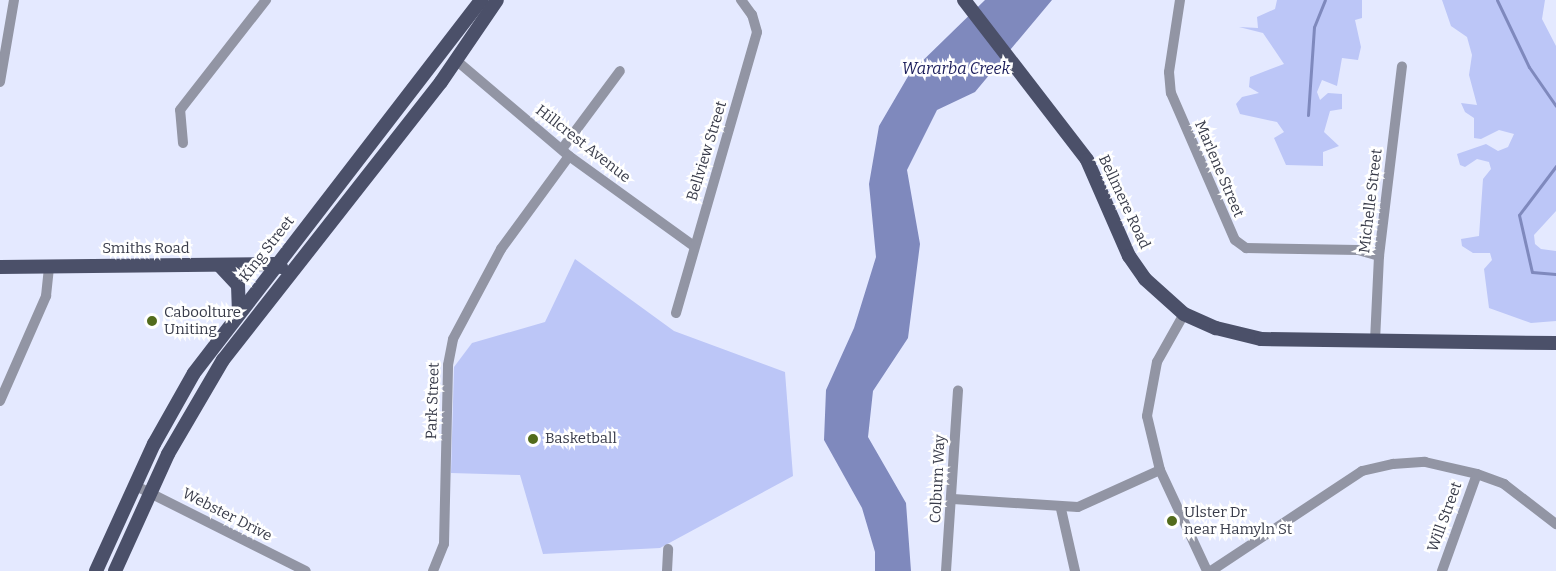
<!DOCTYPE html>
<style>
body{margin:0}
#map{position:relative;width:1556px;height:571px;overflow:hidden;background:#e4e9ff;font-family:Bitter,serif}
div>[style]{position:absolute}
[style*='--x']{left:calc(var(--x)*1px);top:calc(var(--y)*1px);width:calc(var(--w)*1px);rotate:calc(var(--a)*1deg)}
.green>*{inset:0;background:#bcc6f7}
.water>*{inset:0;background:#7f89bd}
.stream>*{height:3px;margin:-1.5px;padding:0 1.5px;transform-origin:1.5px;border-radius:1.5px;background:#7f89bd}
.minor>*{height:10px;margin:-5px;padding:0 5px;transform-origin:5px;border-radius:5px;background:#9295a4}
.major>*{height:14px;margin:-7px;padding:0 7px;transform-origin:7px;border-radius:7px;background:#4b5069}
.dots>*{width:16px;height:16px;translate:-50% -50%;box-sizing:border-box;border:3px solid #fff;border-radius:50%}
span{translate:-50% -50%;white-space:nowrap;text-align:center;line-height:1.15;-webkit-text-stroke:5px #fff;paint-order:stroke}
.street-label{font-size:15px;color:#393c4a}
.poi-label{font-size:15px;color:#393c4a}
.left{translate:0 -50%;text-align:left}
.water-label{font-size:16px;color:#1d1f5d;font-style:italic}
</style>
<div id="map">
<div class="green">
<div style="clip-path:polygon(1277px 0,1362px 0,1362px 18px,1355px 20px,1361px 47px,1358px 60px,1342px 58px,1337px 86px,1322px 80px,1317px 92px,1320px 100px,1328px 93px,1342px 94px,1342px 109px,1330px 111px,1324px 132px,1339px 146px,1323px 152px,1323px 166px,1286px 165px,1274px 138px,1284px 132px,1277px 122px,1240px 114px,1236px 104px,1242px 97px,1259px 93px,1249px 87px,1250px 77px,1284px 64px,1263px 33px,1239px 27px,1258px 28px,1257px 17px,1275px 9px)"></div>
<div style="clip-path:polygon(1442px 0,1545px 0,1542px 19px,1556px 46px,1556px 211px,1534px 235px,1535px 244px,1541px 249px,1556px 251px,1556px 321px,1531px 323px,1489px 308px,1484px 269px,1492px 260px,1490px 253px,1473px 253px,1462px 246px,1461px 239px,1479px 236px,1483px 179px,1491px 169px,1489px 162px,1477px 159px,1465px 167px,1460px 165px,1457px 154px,1486px 144px,1498px 151px,1508px 147px,1514px 134px,1499px 130px,1481px 139px,1474px 138px,1474px 118px,1465px 112px,1461px 103px,1477px 105px,1469px 75px,1472px 55px,1467px 37px,1451px 26px)"></div>
<div style="clip-path:polygon(575px 259px,674px 331px,785px 372px,793px 476px,660px 548px,543px 554px,520px 475px,451px 473px,454px 367px,472px 343px,545px 322px)"></div>
</div>
<div class="water">
<div style="clip-path:polygon(985px 0,1052px 0,975px 92px,937px 110px,907px 170px,920px 244px,908px 338px,873px 391px,868px 437px,906px 503px,911px 571px,875px 571px,875px 552px,862px 508px,824px 440px,826px 390px,854px 328px,876px 257px,869px 184px,879px 126px,910px 73px)"></div>
</div>
<div class="stream">
<div style="--x:1497;--y:0;--w:74;--a:64.5"></div>
<div style="--x:1529;--y:67;--w:47;--a:55.3"></div>
<div style="--x:1308;--y:115;--w:88;--a:-86.1"></div>
<div style="--x:1314;--y:27;--w:29;--a:-68"></div>
<div style="--x:1556;--y:166;--w:61;--a:127.1"></div>
<div style="--x:1519;--y:215;--w:58;--a:77.2"></div>
<div style="--x:1532;--y:272;--w:24;--a:5"></div>
</div>
<div class="minor">
<div style="--x:1180;--y:0;--w:73;--a:98.7"></div>
<div style="--x:1169;--y:72;--w:21;--a:85"></div>
<div style="--x:1171;--y:93;--w:160;--a:66.5"></div>
<div style="--x:1235;--y:240;--w:14;--a:36"></div>
<div style="--x:1246;--y:248;--w:112;--a:1"></div>
<div style="--x:1358;--y:250;--w:22;--a:16"></div>
<div style="--x:457;--y:61;--w:147;--a:40.3"></div>
<div style="--x:569;--y:156;--w:154;--a:35.8"></div>
<div style="--x:0;--y:82;--w:83;--a:-80.3"></div>
<div style="--x:183;--y:143;--w:33;--a:-95"></div>
<div style="--x:180;--y:110;--w:140;--a:-52"></div>
<div style="--x:562;--y:149;--w:97;--a:-53.4"></div>
<div style="--x:676;--y:313;--w:292;--a:-73.9"></div>
<div style="--x:757;--y:32;--w:18;--a:-106"></div>
<div style="--x:752;--y:15;--w:19;--a:-126"></div>
<div style="--x:1184;--y:314;--w:55;--a:119.4"></div>
<div style="--x:1157;--y:362;--w:55;--a:100.5"></div>
<div style="--x:1147;--y:416;--w:56;--a:76.5"></div>
<div style="--x:1160;--y:470;--w:111;--a:65"></div>
<div style="--x:1375;--y:341;--w:85;--a:-87.3"></div>
<div style="--x:1379;--y:256;--w:191;--a:-83.1"></div>
<div style="--x:0;--y:401;--w:115;--a:-66.3"></div>
<div style="--x:46;--y:296;--w:29;--a:-84"></div>
<div style="--x:134;--y:485;--w:192;--a:26.6"></div>
<div style="--x:953;--y:499;--w:125;--a:3.7"></div>
<div style="--x:1078;--y:507;--w:90;--a:-24.3"></div>
<div style="--x:1061;--y:509;--w:64;--a:77.3"></div>
<div style="--x:433;--y:571;--w:29;--a:-68"></div>
<div style="--x:444;--y:544;--w:179;--a:-88.7"></div>
<div style="--x:448;--y:365;--w:26;--a:-79"></div>
<div style="--x:453;--y:339;--w:102;--a:-61.9"></div>
<div style="--x:501;--y:249;--w:115;--a:-53.8"></div>
<div style="--x:667;--y:571;--w:22;--a:-87"></div>
<div style="--x:946;--y:571;--w:181;--a:-86.2"></div>
<div style="--x:1211;--y:571;--w:181;--a:-33.5"></div>
<div style="--x:1362;--y:471;--w:32;--a:-13"></div>
<div style="--x:1393;--y:464;--w:32;--a:-4"></div>
<div style="--x:1425;--y:462;--w:53;--a:13"></div>
<div style="--x:1477;--y:474;--w:29;--a:20"></div>
<div style="--x:1504;--y:484;--w:66;--a:37.6"></div>
<div style="--x:1442;--y:571;--w:103;--a:-70.2"></div>
</div>
<div class="major">
<div style="--x:964;--y:0;--w:202;--a:52.4"></div>
<div style="--x:1087;--y:160;--w:105;--a:66.4"></div>
<div style="--x:1129;--y:256;--w:28;--a:55"></div>
<div style="--x:1145;--y:279;--w:52;--a:41.9"></div>
<div style="--x:1184;--y:314;--w:35;--a:24"></div>
<div style="--x:1216;--y:328;--w:46;--a:13.7"></div>
<div style="--x:1261;--y:339;--w:295;--a:0.8"></div>
<div style="--x:220;--y:266;--w:26;--a:47"></div>
<div style="--x:238;--y:285;--w:27;--a:88"></div>
<div style="--x:0;--y:267;--w:276;--a:-0.6"></div>
<div style="--x:276;--y:264;--w:6;--a:31"></div>
<div style="--x:96;--y:571;--w:140;--a:-65.5"></div>
<div style="--x:154;--y:444;--w:81;--a:-60.6"></div>
<div style="--x:194;--y:373;--w:471;--a:-52.4"></div>
<div style="--x:115;--y:571;--w:128;--a:-65.6"></div>
<div style="--x:168;--y:454;--w:109;--a:-59.7"></div>
<div style="--x:223;--y:360;--w:353;--a:-51.9"></div>
<div style="--x:441;--y:82;--w:99;--a:-55.7"></div>
</div>
<div class="dots">
<div style="left:152px;top:321px;background:#526b1c"></div>
<div style="left:533px;top:439px;background:#526b1c"></div>
<div style="left:1172px;top:521px;background:#526b1c"></div>
</div>
<div class="street-label">
<span style="left:583px;top:144px;rotate:38deg">Hillcrest Avenue</span>
<span style="left:707px;top:151px;rotate:-73deg">Bellview Street</span>
<span style="left:1219px;top:169px;rotate:67deg">Marlene Street</span>
<span style="left:1371px;top:201px;rotate:-83deg">Michelle Street</span>
<span style="left:1124px;top:202px;rotate:65deg">Bellmere Road</span>
<span style="left:146px;top:249px">Smiths Road</span>
<span style="left:267px;top:249px;rotate:-52deg">King Street</span>
<span style="left:433px;top:401px;rotate:-88deg">Park Street</span>
<span style="left:938px;top:479px;rotate:-87deg">Colburn Way</span>
<span style="left:227px;top:515px;rotate:27deg">Webster Drive</span>
<span style="left:1445px;top:517px;rotate:-70deg">Will Street</span>
</div>
<div class="poi-label">
<span class="left" style="left:164px;top:321px">Caboolture<br>Uniting</span>
<span class="left" style="left:545px;top:439px">Basketball</span>
<span class="left" style="left:1184px;top:521px">Ulster Dr<br>near Hamyln St</span>
</div>
<div class="water-label">
<span style="left:956px;top:69px">Wararba Creek</span>
</div>
</div>
